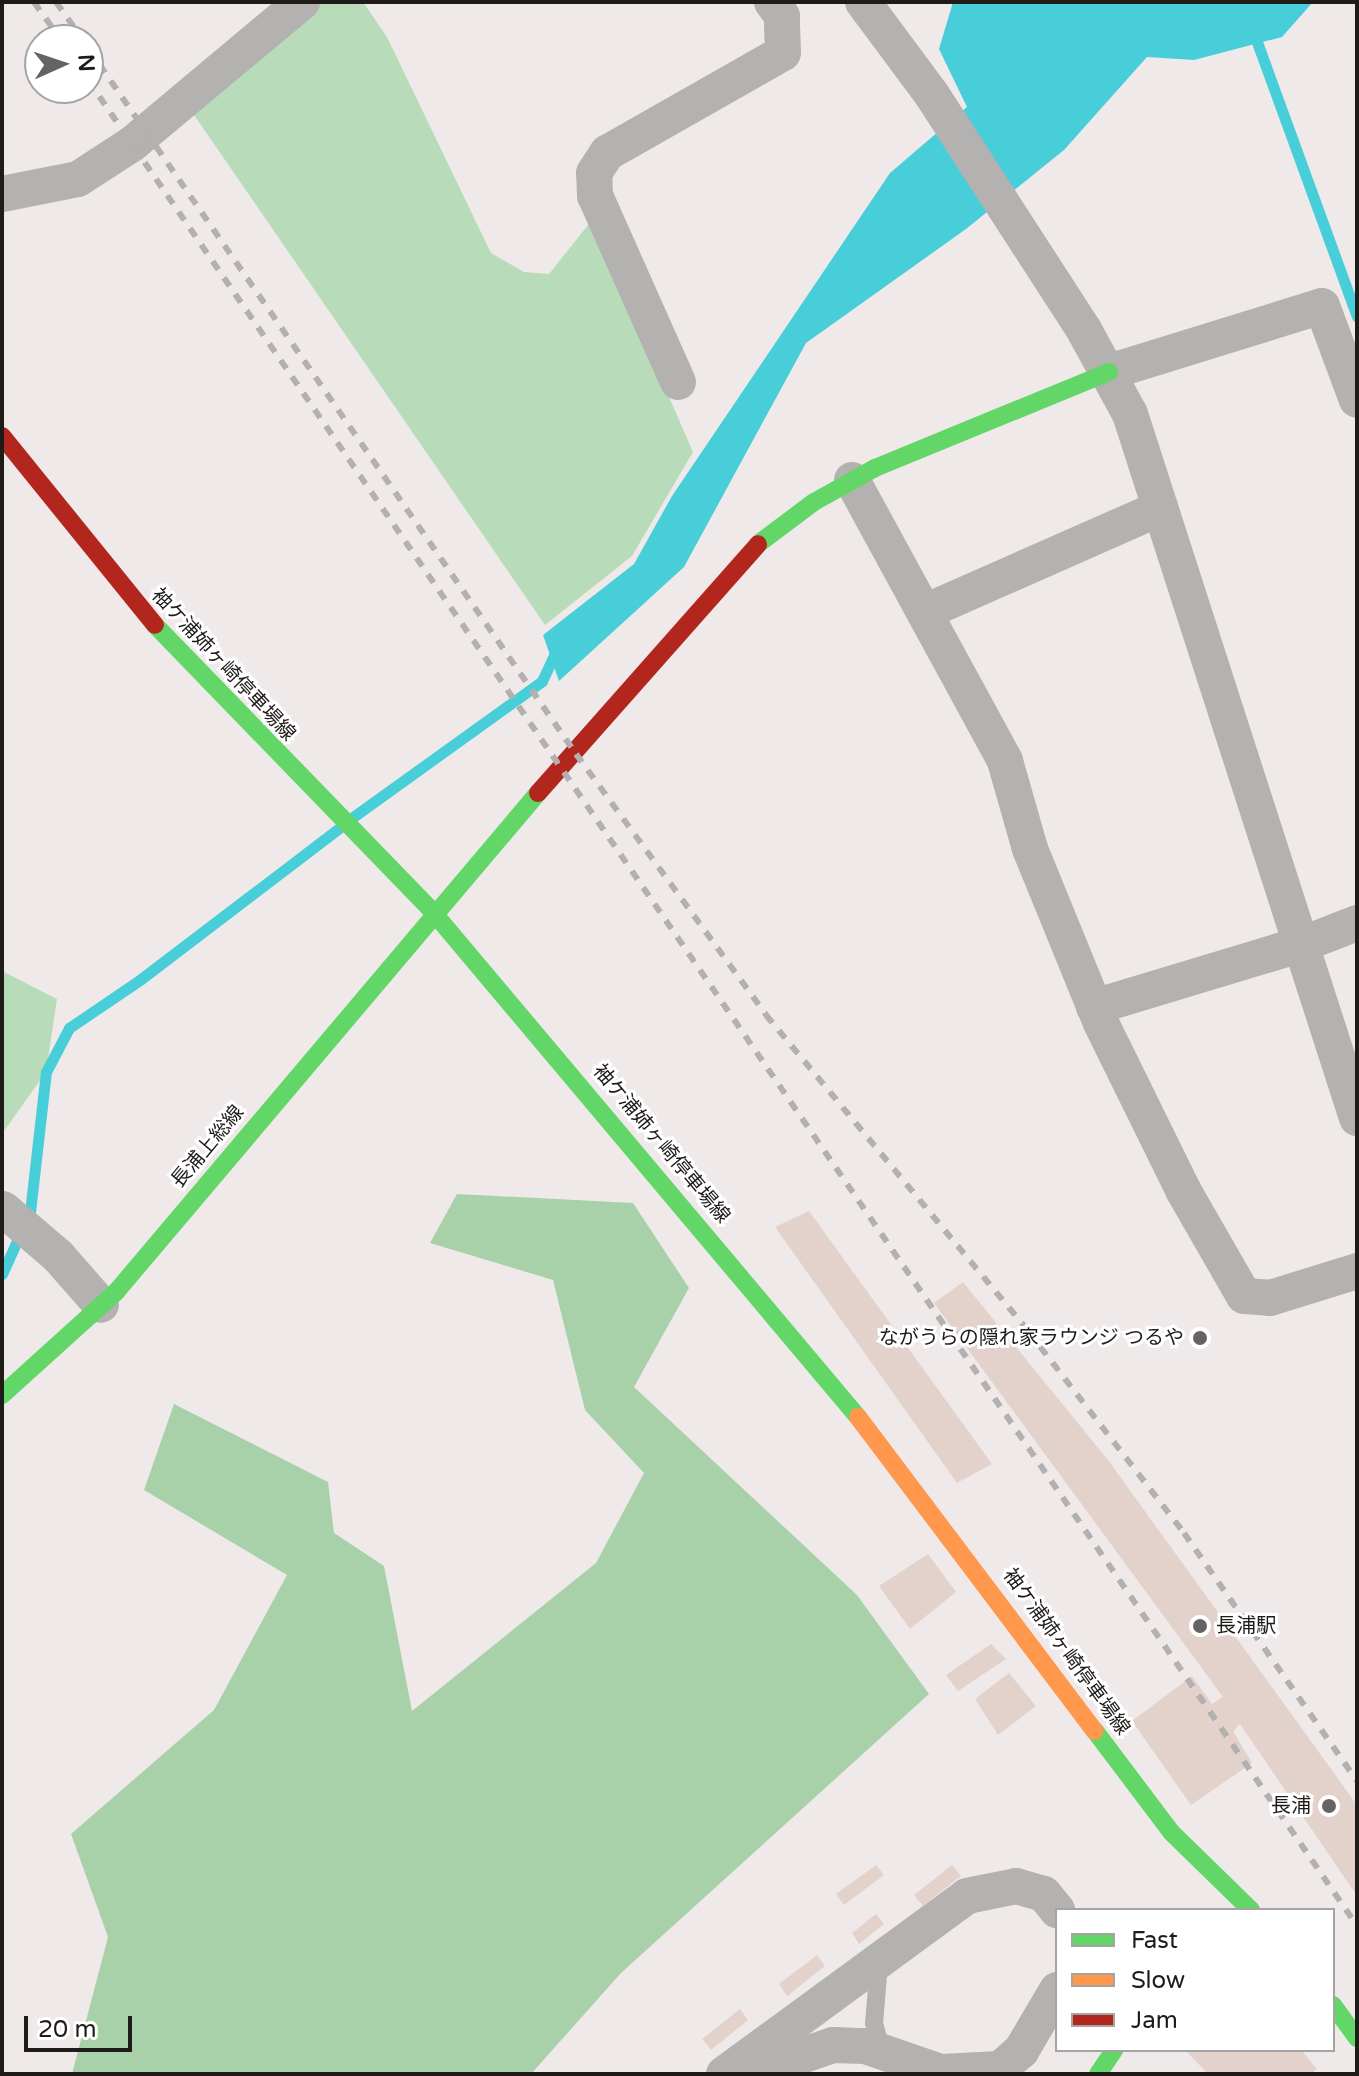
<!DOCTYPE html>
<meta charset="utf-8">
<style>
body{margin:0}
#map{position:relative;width:1359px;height:2076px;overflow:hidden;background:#efeae9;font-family:"Varela Round","Noto Sans JP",sans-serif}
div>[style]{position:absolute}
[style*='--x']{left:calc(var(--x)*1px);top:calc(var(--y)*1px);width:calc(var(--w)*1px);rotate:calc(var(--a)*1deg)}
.green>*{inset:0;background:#b8dcb9}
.forest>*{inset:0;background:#a8d1aa}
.water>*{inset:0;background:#48ced9}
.stream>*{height:11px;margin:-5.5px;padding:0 5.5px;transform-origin:5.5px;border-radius:5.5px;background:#48ced9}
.building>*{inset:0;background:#e3d2cb}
.lane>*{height:18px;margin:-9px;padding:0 9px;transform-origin:9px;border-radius:9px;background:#b4b1b1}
.street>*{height:36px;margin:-18px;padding:0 18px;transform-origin:18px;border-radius:18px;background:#b4b1b1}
.fast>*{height:18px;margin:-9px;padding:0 9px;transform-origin:9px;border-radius:9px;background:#63d668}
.slow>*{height:18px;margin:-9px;padding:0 9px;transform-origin:9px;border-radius:9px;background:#ff974d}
.jam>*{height:18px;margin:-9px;padding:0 9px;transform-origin:9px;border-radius:9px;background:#b3261e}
.rail>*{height:6px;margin-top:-3px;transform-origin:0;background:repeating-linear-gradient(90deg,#b4b0b0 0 10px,transparent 0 20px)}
.dots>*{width:22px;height:22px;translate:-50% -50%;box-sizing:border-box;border:4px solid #fff;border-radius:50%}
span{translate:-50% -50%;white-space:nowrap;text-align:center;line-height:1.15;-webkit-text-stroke:6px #fff;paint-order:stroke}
.street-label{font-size:20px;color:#1e1b19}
.poi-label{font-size:20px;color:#1e1b19}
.right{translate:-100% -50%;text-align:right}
.left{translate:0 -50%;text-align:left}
.frame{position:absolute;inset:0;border:4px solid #1e1b19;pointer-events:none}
.legend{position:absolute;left:1055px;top:1908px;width:280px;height:144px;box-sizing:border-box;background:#fff;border:2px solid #a5a4a3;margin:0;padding:10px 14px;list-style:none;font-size:24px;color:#1e1b19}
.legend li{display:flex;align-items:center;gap:16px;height:40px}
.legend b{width:40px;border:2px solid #a5a4a3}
.north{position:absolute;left:24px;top:24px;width:80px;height:80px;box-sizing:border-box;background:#fff;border:2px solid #a5a4a3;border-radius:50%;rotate:87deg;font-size:22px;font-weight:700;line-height:32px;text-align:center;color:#1e1b19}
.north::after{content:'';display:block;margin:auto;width:28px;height:36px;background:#676362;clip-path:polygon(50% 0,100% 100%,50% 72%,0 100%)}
.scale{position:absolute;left:24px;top:2016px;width:108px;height:36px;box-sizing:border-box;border:4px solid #1e1b19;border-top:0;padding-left:10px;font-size:24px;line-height:28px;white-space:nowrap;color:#1e1b19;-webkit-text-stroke:6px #fff;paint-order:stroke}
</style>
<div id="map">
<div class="green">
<div style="clip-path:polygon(320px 2px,363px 2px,387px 37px,491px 253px,524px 272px,549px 274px,592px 220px,693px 452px,632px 556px,545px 625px,190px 109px)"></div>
<div style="clip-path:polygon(2px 971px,57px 999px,46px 1072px,4px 1131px)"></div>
</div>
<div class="forest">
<div style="clip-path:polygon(457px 1194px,633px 1203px,689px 1288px,634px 1387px,857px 1595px,929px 1694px,621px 1973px,531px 2074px,72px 2074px,108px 1937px,71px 1834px,214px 1710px,287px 1575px,144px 1490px,174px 1404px,328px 1482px,334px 1533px,384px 1566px,412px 1711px,596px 1563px,644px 1473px,585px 1410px,553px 1280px,430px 1243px)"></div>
</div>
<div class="water">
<div style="clip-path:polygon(953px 2px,1313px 2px,1282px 37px,1194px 60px,1147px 57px,1064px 150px,966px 229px,806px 343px,684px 567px,559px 681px,543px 635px,634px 564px,672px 496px,890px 173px,967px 107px,939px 49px)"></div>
</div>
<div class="stream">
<div style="--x:1253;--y:31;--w:304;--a:70"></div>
<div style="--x:353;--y:817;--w:233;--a:-35.7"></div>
<div style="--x:542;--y:681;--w:38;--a:-65"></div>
<div style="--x:2;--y:1274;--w:68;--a:-65.7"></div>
<div style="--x:30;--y:1212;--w:141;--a:-83.5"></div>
<div style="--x:46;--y:1072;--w:50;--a:-62.4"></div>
<div style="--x:69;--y:1028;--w:87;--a:-34.2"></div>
<div style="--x:141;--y:979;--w:249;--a:-37.3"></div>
</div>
<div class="building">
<div style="clip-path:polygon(809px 1211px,992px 1464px,957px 1483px,775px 1227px)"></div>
<div style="clip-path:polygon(963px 1282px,1108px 1460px,1357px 1805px,1357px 1896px,1240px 1724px,1233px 1731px,1252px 1763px,1191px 1805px,1132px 1721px,1192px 1676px,1212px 1704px,1223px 1697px,934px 1303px)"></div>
<div style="clip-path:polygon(928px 1554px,956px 1592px,910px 1629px,879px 1586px)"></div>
<div style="clip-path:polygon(991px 1644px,1006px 1659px,958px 1691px,946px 1675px)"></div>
<div style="clip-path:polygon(1009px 1673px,1036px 1706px,998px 1735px,975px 1699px)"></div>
<div style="clip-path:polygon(876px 1865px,884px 1875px,844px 1905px,836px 1894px)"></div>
<div style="clip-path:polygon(952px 1865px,961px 1876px,923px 1906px,914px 1895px)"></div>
<div style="clip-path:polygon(876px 1914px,884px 1924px,859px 1944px,852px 1933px)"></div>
<div style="clip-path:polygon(817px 1955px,825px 1966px,787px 1996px,779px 1984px)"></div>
<div style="clip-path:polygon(740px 2009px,748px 2020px,711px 2050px,702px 2039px)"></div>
<div style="clip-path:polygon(1185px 2050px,1301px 2050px,1317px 2069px,1311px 2074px,1208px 2074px)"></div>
</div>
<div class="lane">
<div style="--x:879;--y:1964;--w:59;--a:94.8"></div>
<div style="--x:874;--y:2023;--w:30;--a:75"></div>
</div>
<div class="street">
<div style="--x:863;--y:2;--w:116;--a:53.4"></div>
<div style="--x:932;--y:95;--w:280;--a:57.1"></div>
<div style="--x:1084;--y:330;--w:96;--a:61.3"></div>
<div style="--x:1130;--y:414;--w:740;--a:72.13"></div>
<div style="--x:2;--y:194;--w:77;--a:-11.2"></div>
<div style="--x:78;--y:179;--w:64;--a:-32.9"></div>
<div style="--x:132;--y:144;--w:222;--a:-39.9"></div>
<div style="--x:1109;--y:372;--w:223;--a:-17.2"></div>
<div style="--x:1322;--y:306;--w:100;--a:69.6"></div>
<div style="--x:678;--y:382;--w:204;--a:-114"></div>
<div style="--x:595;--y:196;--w:23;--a:-92"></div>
<div style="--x:594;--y:173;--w:24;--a:-57"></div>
<div style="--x:607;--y:153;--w:202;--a:-29.6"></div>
<div style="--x:783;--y:53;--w:37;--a:-92"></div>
<div style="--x:782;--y:16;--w:17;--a:-126"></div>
<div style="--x:852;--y:480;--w:320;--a:61.4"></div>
<div style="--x:1005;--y:761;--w:91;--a:74.1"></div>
<div style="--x:1030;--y:849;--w:188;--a:67.8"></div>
<div style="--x:1101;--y:1023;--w:186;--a:63.8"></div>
<div style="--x:1183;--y:1190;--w:122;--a:60.1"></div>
<div style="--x:1244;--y:1296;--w:26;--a:4"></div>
<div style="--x:1270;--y:1298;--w:91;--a:-17.2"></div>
<div style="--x:927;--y:611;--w:255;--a:-23.8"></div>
<div style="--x:1094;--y:1007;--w:218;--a:-16.8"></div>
<div style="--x:1303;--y:944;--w:58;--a:-21.3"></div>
<div style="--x:3;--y:1209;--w:72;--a:40.5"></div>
<div style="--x:58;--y:1256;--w:65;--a:48.7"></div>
<div style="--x:724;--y:2074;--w:301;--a:-36.2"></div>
<div style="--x:967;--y:1896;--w:50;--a:-11.5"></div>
<div style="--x:1016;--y:1886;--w:29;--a:16"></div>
<div style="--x:1044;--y:1894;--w:21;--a:51"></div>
<div style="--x:775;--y:2074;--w:32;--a:-35"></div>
<div style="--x:801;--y:2056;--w:34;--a:-19"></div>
<div style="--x:833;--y:2045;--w:32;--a:2"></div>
<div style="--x:865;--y:2046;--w:80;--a:18.9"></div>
<div style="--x:941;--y:2072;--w:59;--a:-2.9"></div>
<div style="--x:1000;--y:2069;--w:28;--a:-41"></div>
<div style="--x:1021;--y:2051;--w:71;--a:-59.5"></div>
</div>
<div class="fast">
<div style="--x:758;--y:544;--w:70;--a:-36.9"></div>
<div style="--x:814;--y:502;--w:70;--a:-29.1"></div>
<div style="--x:875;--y:468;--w:253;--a:-22.3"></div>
<div style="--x:155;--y:625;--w:400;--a:45.9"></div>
<div style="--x:433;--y:912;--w:660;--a:49.92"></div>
<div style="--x:2;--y:1395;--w:154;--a:-42.1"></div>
<div style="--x:116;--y:1292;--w:654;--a:-49.78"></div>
<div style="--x:1095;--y:1731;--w:126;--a:53"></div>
<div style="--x:1171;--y:1832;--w:112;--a:44.3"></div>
<div style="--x:1333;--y:2005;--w:41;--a:54"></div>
<div style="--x:1098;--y:2074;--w:29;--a:-56"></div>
</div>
<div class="slow">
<div style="--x:858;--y:1417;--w:393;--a:53"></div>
</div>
<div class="jam">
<div style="--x:2;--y:436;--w:243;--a:51"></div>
<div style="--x:538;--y:793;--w:332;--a:-48.5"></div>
</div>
<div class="rail">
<div style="--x:34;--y:2;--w:47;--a:54.6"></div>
<div style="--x:56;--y:2;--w:47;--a:54.6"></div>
<div style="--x:88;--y:48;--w:858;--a:55.35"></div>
<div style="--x:576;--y:754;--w:323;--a:53.9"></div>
<div style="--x:766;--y:1015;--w:410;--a:50.3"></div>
<div style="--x:1028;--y:1331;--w:255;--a:52.3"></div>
<div style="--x:1184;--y:1533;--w:302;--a:55.1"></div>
<div style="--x:88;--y:80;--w:2240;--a:55.49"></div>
</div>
<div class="dots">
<div style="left:1200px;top:1338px;background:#676362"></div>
<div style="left:1200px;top:1626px;background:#676362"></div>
<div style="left:1329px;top:1806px;background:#676362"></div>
</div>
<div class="street-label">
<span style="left:223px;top:665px;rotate:47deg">袖ケ浦姉ヶ崎停車場線</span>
<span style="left:661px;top:1144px;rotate:50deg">袖ケ浦姉ヶ崎停車場線</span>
<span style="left:208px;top:1147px;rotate:-50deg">長浦上総線</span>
<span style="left:1066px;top:1652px;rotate:54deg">袖ケ浦姉ヶ崎停車場線</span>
</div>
<div class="poi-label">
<span class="right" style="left:1184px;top:1338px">ながうらの隠れ家ラウンジ つるや</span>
<span class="left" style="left:1216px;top:1626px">長浦駅</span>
<span class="right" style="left:1311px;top:1806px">長浦</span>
</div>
<div class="frame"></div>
<ul class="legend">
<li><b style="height:10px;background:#63d668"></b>Fast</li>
<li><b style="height:10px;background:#ff974d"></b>Slow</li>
<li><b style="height:10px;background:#b3261e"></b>Jam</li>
</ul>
<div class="north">N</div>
<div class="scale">20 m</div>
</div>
